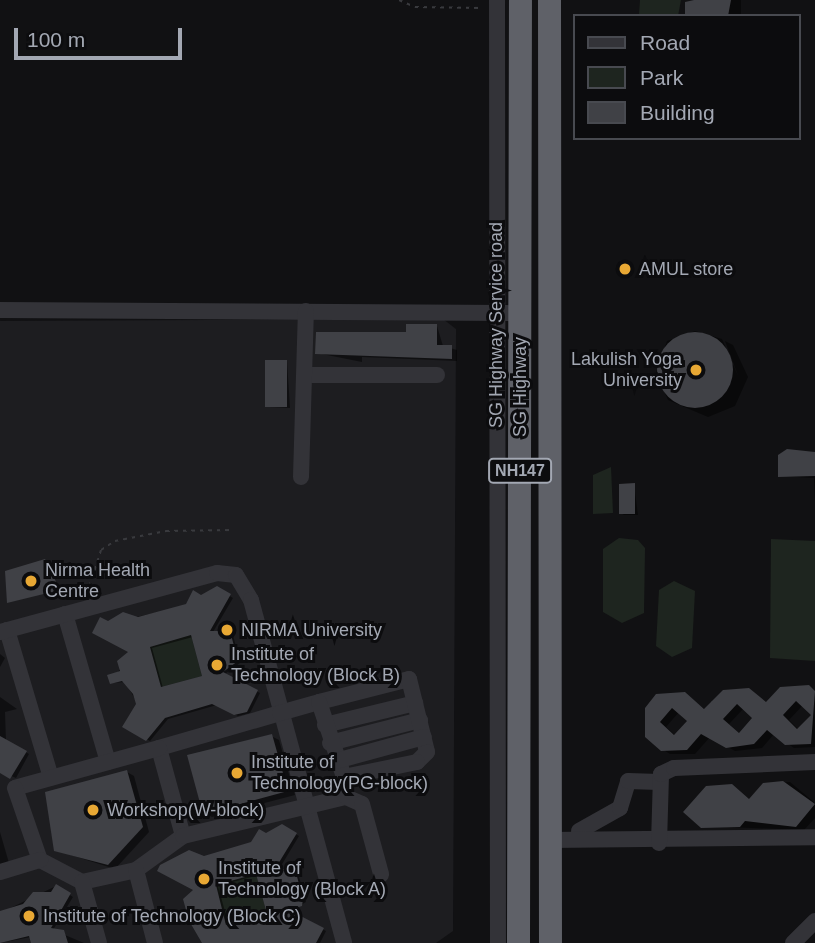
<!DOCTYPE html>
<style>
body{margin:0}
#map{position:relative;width:815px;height:943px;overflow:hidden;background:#111113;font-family:Arial,sans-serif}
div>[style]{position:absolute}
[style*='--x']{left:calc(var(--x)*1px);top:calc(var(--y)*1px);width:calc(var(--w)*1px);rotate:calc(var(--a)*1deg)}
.built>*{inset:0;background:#1d1d20}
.green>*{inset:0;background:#1e251f}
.shadow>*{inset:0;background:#0007}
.building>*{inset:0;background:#404146}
.round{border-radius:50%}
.path>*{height:2px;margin-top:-1px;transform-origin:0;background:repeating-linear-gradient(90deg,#393a3e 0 3.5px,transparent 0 8.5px)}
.minor>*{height:16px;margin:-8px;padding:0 8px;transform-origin:8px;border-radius:8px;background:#333338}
.highway>*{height:23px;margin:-11.5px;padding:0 11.5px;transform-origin:11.5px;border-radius:11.5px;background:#5f6168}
.dots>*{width:19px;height:19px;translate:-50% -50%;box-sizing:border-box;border:4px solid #0c0c0e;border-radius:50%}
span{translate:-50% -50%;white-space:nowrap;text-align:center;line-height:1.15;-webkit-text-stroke:6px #0c0c0e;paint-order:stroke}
.shield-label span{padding:2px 5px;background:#0c0c0e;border:2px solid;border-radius:5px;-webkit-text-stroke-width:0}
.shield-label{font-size:16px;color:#a3a8b3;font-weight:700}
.poi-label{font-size:18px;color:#a3a8b3}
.left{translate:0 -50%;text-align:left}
.right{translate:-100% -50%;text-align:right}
.street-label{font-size:18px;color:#a3a8b3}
.legend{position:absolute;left:573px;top:14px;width:228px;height:126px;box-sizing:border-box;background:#0c0c0e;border:2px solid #484a50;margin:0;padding:9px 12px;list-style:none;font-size:21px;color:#a3a8b3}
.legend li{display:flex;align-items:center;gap:14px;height:35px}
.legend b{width:35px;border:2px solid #484a50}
.scale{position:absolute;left:14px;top:28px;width:168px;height:32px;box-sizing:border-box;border:4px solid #a3a8b3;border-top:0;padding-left:9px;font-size:21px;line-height:24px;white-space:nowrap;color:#a3a8b3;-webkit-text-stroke:5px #0c0c0e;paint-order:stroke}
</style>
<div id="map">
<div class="built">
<div style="clip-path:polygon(443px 319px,456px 329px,453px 931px,436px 943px,0 943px,0 321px)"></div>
</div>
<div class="green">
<div style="clip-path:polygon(640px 0,681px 0,678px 16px,639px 15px)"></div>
<div style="clip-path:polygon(611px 467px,613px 513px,593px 514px,593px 475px)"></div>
<div style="clip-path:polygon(619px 538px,638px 540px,645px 548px,644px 613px,622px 623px,603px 612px,603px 549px)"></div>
<div style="clip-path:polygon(771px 539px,815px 541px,815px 661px,770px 658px)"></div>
<div style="clip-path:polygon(674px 581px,695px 591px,692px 648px,672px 657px,656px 646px,659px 590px)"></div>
<div style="clip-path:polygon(191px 635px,202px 676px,161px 687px,150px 647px)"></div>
<div style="clip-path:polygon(256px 874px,267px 914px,226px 925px,216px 885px)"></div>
</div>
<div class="shadow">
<div style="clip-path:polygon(695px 0,741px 0,741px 16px,686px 16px)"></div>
<div style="clip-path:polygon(437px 326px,443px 346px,457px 350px,457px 361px,362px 357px,362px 362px,317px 353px)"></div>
<div style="clip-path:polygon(695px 331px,722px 339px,739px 378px,725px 341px,733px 345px,748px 377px,735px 406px,708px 417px,668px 400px,656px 373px,667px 341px)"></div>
<div style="clip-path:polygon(287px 361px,290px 408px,270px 407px,267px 406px)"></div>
<div style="clip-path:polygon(788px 451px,815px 452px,815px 501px,814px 478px,780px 476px)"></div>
<div style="clip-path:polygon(634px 485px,638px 515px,624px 515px,621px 513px)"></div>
<div style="clip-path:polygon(evenodd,217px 588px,233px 598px,213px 632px,233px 635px,240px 663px,225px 674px,260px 693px,250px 713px,238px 716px,217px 705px,168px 719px,150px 741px,124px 726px,138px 704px,125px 682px,111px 683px,131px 652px,108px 623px,187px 606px,217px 588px,193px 637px,204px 677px,163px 688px,152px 648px,193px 637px)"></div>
<div style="clip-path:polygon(0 654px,5px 658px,0 667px)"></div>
<div style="clip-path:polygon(evenodd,808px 687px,815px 690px,815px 747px,794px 748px,774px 734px,762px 748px,735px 751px,710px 737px,695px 754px,670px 754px,662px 749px,647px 708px,685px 694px,706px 710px,749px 690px,767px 703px,808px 687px,803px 705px,813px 715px,799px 730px,789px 720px,803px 705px,808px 687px,744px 708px,755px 717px,740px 734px,729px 724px,744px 708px,808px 687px,679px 712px,689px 721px,676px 736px,666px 727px,679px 712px)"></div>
<div style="clip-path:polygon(0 697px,17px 709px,5px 712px,6px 741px,29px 754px,16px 778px,0 771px)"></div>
<div style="clip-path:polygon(271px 736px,279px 740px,295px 795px,212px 817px,205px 813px)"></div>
<div style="clip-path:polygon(127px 772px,134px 776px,149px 832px,115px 869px,55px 850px)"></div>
<div style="clip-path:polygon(790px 782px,815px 803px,815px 818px,804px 830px,702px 826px,750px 801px,764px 784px)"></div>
<div style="clip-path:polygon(evenodd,282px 826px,299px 836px,278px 871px,298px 873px,306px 902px,289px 912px,326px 931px,320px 943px,203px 943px,191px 920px,177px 921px,188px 911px,204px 857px,252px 844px,282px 826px,259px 875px,269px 915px,229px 926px,218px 886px,259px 875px)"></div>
<div style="clip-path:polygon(0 832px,9px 863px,0 865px)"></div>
<div style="clip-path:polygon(56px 886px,73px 897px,53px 930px,84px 943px,33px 943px,31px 937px,0 943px,0 913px)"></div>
</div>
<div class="building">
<div style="clip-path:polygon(694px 0,731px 0,728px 16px,685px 16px,685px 2px)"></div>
<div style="clip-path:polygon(406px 324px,437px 324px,437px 345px,452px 345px,452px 359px,315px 354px,316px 332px,406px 332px)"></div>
<div class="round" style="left:657px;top:332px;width:76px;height:76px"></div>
<div style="clip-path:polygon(265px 360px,287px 360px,287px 407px,265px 407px)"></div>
<div style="clip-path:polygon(787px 449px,815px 452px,815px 476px,778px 477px,778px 455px)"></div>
<div style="clip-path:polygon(635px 483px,635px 514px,619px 514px,619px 484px)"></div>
<div style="clip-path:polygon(45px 559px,60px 590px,7px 603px,5px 571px)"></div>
<div style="clip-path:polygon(evenodd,217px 586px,231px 594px,210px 631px,230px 631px,238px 661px,223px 672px,258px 690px,247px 712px,234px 715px,212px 704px,165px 718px,146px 741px,122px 727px,136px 704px,133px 694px,122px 681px,110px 684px,107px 675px,120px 671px,117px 661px,128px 652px,92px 633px,100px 617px,108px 621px,123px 612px,138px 617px,186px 604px,193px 590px,201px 595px,217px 586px,191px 635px,202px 676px,161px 687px,150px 647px,191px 635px)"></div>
<div style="clip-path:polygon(evenodd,809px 685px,815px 691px,811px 744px,785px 745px,767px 730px,754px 744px,726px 748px,701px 734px,687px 750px,661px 751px,645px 737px,645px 708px,656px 694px,685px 692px,704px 709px,723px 690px,749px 688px,766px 702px,780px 687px,809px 685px,796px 701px,811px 715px,797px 729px,783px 715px,796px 701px,809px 685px,737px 704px,752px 718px,739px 733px,723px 719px,737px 704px,809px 685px,672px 708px,687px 721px,674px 735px,660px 722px,672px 708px)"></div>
<div style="clip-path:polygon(272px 734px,288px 791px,203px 814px,187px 755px)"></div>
<div style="clip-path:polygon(0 736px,27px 751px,10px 779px,0 773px)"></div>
<div style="clip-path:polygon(127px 770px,143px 827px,108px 865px,54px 851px,45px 792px)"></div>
<div style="clip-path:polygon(783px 781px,815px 804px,796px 827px,745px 821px,740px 827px,701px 828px,683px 812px,706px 786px,732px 784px,749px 799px,763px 783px)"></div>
<div style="clip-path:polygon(evenodd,282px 824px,297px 833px,275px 869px,295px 869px,303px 899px,302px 906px,289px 910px,324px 928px,316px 943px,202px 943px,188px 919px,175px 922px,173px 913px,186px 910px,183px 899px,193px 890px,157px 871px,160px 865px,189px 850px,204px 856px,251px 842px,259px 829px,266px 833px,282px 824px,256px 874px,267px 914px,226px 925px,216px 885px,256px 874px)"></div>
<div style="clip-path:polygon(56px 884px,71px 893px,51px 928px,64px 930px,68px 943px,31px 943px,29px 936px,0 943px,0 911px,23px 904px,33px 892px,51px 892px)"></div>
</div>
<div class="path">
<div style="--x:399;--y:0;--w:17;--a:24"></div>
<div style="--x:415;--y:7;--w:67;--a:0.9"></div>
<div style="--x:87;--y:594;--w:46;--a:-72.3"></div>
<div style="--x:101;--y:550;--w:17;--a:-33"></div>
<div style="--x:115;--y:541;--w:52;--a:-11.1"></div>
<div style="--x:166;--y:531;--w:67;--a:-0.9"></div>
</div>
<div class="minor">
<div style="--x:497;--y:0;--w:943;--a:89.94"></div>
<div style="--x:0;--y:310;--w:507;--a:0.34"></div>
<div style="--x:305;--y:375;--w:132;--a:0"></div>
<div style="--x:301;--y:477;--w:166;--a:-88.3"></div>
<div style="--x:65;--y:614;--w:154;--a:73.8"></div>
<div style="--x:7;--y:630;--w:154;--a:73.4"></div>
<div style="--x:0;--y:632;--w:225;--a:-15.2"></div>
<div style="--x:217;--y:573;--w:19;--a:6"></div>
<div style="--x:236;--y:575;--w:29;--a:59"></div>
<div style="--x:251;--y:600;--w:355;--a:74.8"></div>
<div style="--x:325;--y:725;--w:93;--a:-13.7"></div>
<div style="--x:330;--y:743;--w:93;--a:-14.3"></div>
<div style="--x:159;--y:748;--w:126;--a:-16.1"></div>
<div style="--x:280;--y:713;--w:41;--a:-15.8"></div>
<div style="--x:319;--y:702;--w:93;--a:-14.3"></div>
<div style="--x:409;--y:679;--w:75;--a:76.1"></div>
<div style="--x:427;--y:752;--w:14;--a:135"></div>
<div style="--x:417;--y:762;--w:75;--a:168.4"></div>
<div style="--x:344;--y:777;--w:79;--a:-108.4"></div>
<div style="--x:336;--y:761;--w:91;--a:-15.3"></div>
<div style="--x:579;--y:831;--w:47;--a:-29.3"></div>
<div style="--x:620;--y:808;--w:28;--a:-73"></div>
<div style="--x:628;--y:781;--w:31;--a:2"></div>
<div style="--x:183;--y:836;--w:91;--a:-105.3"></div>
<div style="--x:159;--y:748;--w:149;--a:164.5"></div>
<div style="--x:15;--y:788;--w:76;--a:70.9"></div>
<div style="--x:40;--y:860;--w:47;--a:27.6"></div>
<div style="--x:82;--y:882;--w:55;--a:-12.5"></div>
<div style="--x:136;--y:870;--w:58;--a:-35.9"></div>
<div style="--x:183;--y:836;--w:168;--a:-13.5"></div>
<div style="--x:346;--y:797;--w:17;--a:24"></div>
<div style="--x:362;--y:804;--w:73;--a:74.8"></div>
<div style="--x:550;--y:840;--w:265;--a:-0.6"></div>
<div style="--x:659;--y:843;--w:69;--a:-88.3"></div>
<div style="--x:661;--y:774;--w:14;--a:-25"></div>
<div style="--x:674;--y:768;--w:141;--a:-2.4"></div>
<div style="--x:136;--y:870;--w:75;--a:75.4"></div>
<div style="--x:0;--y:872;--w:42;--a:-16.7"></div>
<div style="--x:82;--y:882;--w:63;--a:74.4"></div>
<div style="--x:793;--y:943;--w:31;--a:-45"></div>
</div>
<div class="highway">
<div style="--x:549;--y:0;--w:943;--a:89.94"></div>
<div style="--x:518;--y:943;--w:943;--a:-89.88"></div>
</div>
<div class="dots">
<div style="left:625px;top:269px;background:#e8a834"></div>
<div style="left:696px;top:370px;background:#e8a834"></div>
<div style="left:31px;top:581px;background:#e8a834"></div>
<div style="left:227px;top:630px;background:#e8a834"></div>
<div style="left:217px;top:665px;background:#e8a834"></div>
<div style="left:237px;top:773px;background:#e8a834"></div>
<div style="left:93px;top:810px;background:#e8a834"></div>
<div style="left:204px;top:879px;background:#e8a834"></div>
<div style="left:29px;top:916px;background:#e8a834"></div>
</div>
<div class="shield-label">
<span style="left:520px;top:471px">NH147</span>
</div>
<div class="poi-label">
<span class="left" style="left:639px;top:269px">AMUL store</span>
<span class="right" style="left:682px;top:370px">Lakulish Yoga<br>University</span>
<span class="left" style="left:45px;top:581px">Nirma Health<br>Centre</span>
<span class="left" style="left:241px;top:630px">NIRMA University</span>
<span class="left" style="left:231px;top:665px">Institute of<br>Technology (Block B)</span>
<span class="left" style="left:251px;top:773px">Institute of<br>Technology(PG-block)</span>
<span class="left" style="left:107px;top:810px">Workshop(W-block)</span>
<span class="left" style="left:218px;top:879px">Institute of<br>Technology (Block A)</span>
<span class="left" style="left:43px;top:916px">Institute of Technology (Block C)</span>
</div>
<div class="street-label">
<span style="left:496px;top:325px;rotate:-90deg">SG Highway Service road</span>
<span style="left:520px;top:387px;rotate:-90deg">SG Highway</span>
</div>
<ul class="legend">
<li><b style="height:9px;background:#333338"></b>Road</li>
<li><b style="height:19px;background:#1e251f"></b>Park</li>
<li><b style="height:19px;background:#404146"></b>Building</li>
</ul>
<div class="scale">100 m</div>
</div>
